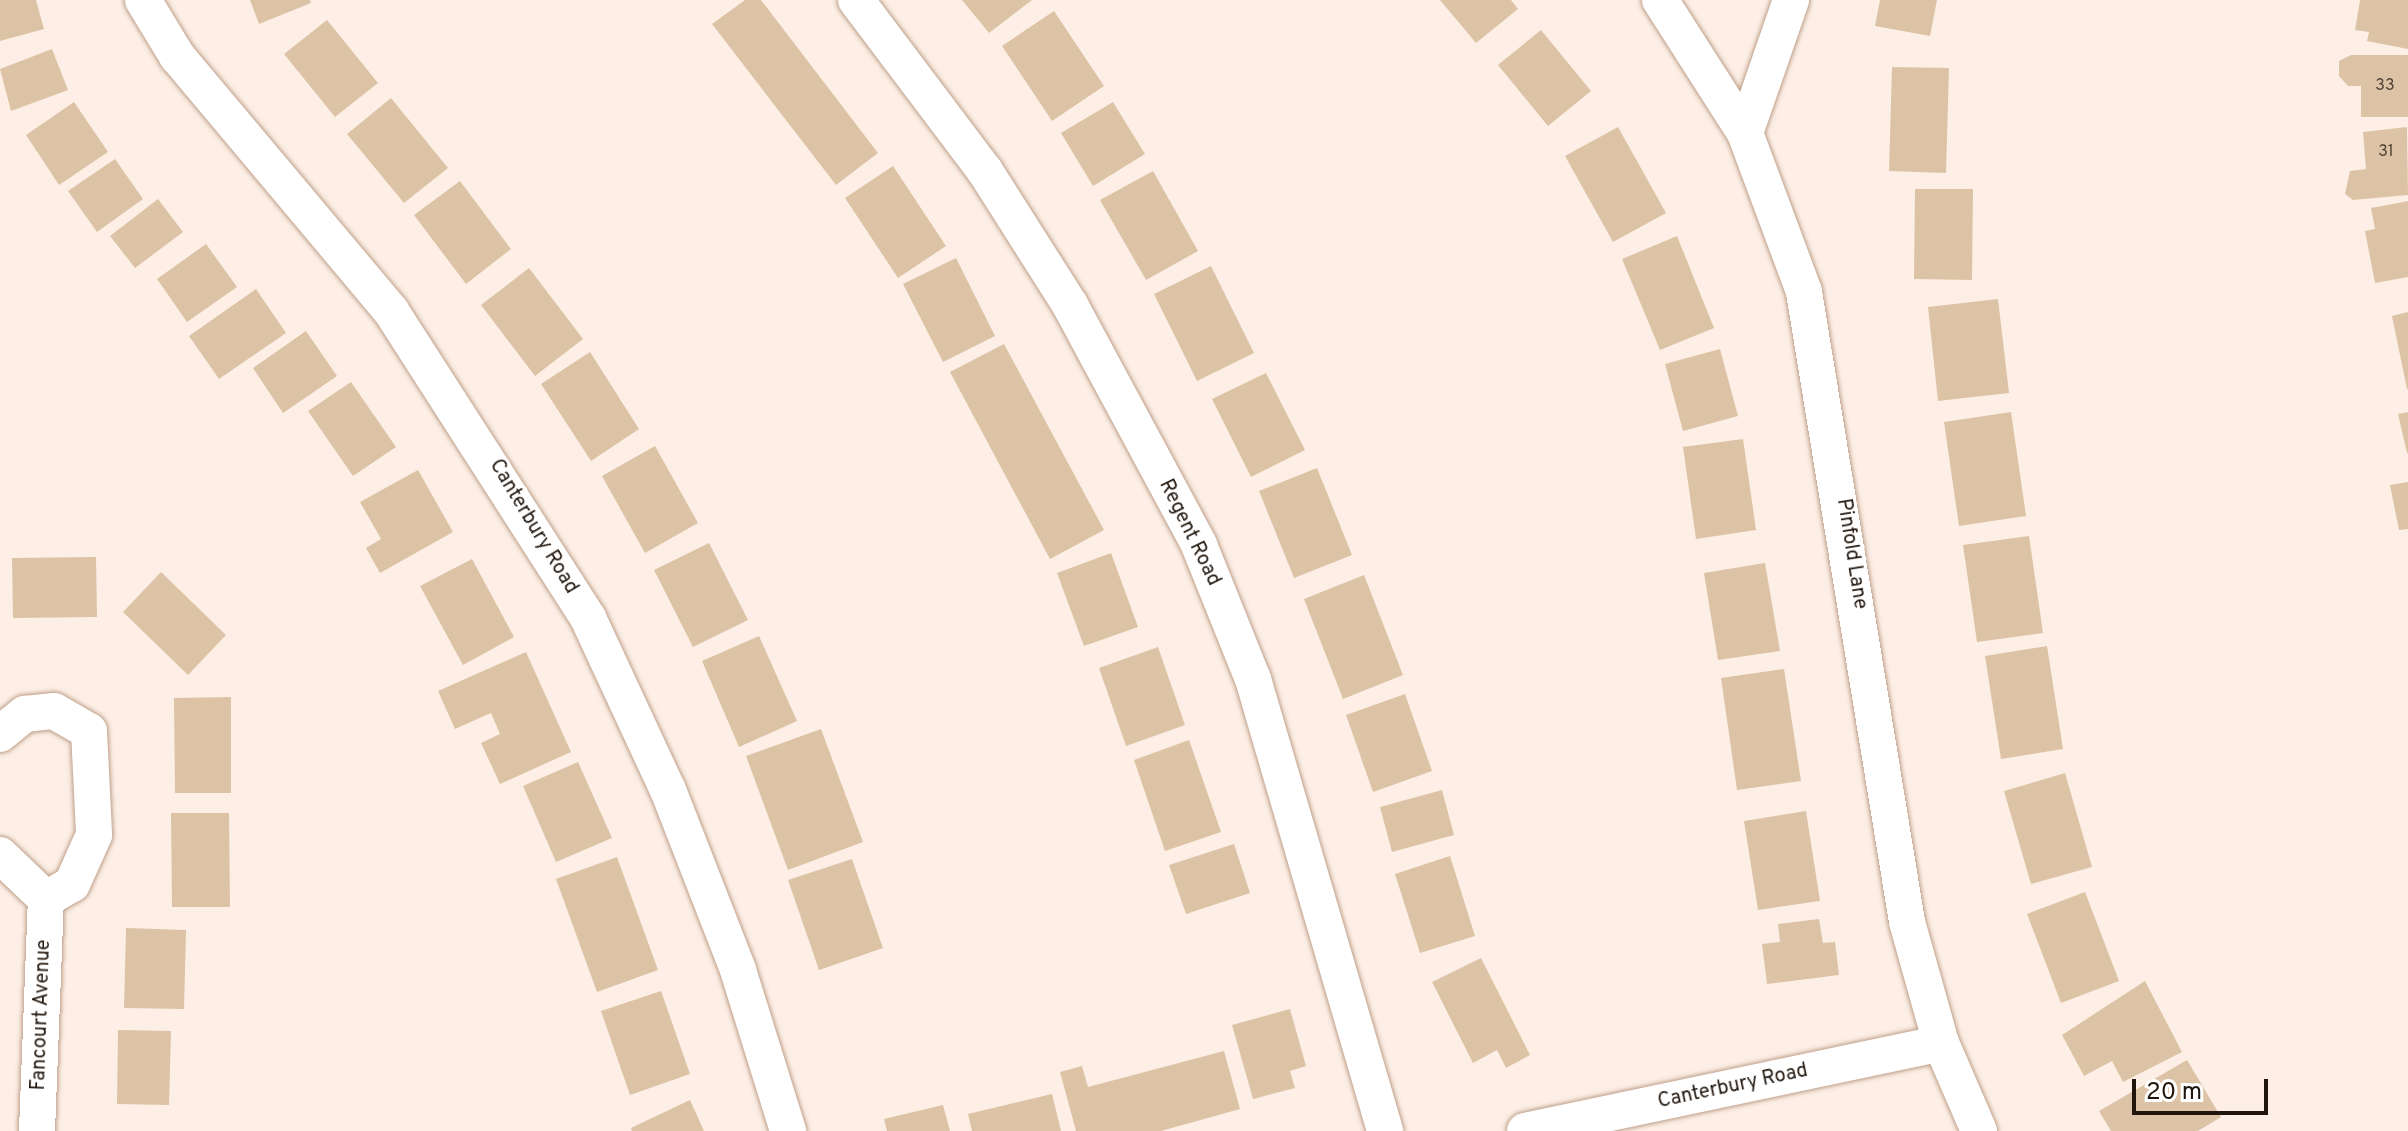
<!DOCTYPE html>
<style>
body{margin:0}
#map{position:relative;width:2408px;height:1131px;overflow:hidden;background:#fdefe6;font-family:Overpass,sans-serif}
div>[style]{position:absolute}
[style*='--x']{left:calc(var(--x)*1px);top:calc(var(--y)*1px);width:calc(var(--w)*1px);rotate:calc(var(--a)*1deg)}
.building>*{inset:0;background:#dcc3a5}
.roads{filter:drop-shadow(0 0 2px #bf9f89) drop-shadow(0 0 2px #bf9f89)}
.minor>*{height:36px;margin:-18px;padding:0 18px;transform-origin:18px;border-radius:18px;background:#fff}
span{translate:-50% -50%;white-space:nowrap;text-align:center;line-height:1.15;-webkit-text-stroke:6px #fff;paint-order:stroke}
.number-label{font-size:16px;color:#504133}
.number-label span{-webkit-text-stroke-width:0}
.street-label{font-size:20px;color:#21160d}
.scale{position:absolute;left:2132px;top:1079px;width:136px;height:36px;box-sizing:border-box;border:4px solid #21160d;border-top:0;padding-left:10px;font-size:24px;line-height:28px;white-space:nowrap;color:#21160d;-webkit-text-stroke:6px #fff;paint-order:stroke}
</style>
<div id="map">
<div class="building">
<div style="clip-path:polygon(0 0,36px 0,44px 29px,0 41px)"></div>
<div style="clip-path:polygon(250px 0,310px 0,311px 3px,259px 24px)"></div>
<div style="clip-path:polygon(745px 0,761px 0,878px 153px,836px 185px,712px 24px)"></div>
<div style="clip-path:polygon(962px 0,1032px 0,989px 33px)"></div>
<div style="clip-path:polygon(1440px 0,1511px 0,1518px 9px,1476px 43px)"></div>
<div style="clip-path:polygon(1880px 0,1937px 0,1930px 36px,1875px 26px)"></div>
<div style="clip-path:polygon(2360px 0,2408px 0,2408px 49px,2367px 41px,2369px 32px,2355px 30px)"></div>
<div style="clip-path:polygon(1054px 11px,1104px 86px,1052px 121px,1002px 46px)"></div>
<div style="clip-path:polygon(327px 20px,378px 83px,335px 117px,284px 54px)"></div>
<div style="clip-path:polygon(1541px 30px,1591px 91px,1548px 126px,1498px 65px)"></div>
<div style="clip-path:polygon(52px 49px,68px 90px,11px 111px,0 69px)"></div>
<div style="clip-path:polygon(2351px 55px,2408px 55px,2408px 117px,2361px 117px,2361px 86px,2348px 86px,2339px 76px,2339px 61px)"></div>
<div style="clip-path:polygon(1892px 67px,1949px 68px,1946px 173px,1889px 171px)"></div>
<div style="clip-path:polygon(391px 98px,448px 168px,404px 203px,347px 134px)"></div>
<div style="clip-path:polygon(74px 102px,108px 152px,59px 185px,26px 135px)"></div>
<div style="clip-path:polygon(1113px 102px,1145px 154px,1093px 186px,1061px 133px)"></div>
<div style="clip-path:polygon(1618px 127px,1666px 213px,1613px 242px,1565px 156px)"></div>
<div style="clip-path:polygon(2407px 127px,2408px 195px,2353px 200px,2345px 194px,2350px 171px,2366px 169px,2363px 132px)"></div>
<div style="clip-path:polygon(115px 159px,143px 199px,97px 232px,68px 191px)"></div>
<div style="clip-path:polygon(893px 166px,946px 246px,898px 278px,845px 198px)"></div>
<div style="clip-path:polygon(1153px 171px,1198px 251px,1146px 280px,1100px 200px)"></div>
<div style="clip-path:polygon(460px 181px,511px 249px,466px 284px,414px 215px)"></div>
<div style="clip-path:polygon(1915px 189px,1973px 189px,1972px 280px,1914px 279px)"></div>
<div style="clip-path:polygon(158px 199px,183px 232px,135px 268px,110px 236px)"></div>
<div style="clip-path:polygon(2408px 201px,2408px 277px,2375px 283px,2365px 231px,2375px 229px,2371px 208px)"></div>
<div style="clip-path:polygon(1677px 236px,1714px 328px,1660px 350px,1622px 259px)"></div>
<div style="clip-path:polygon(206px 244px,237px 287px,187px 322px,157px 279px)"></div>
<div style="clip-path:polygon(956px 258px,995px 336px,943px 362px,903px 284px)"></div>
<div style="clip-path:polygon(1211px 266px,1254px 353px,1197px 381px,1154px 294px)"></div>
<div style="clip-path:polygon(529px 268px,583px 339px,535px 376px,481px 305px)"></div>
<div style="clip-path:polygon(256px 289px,286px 333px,219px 379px,189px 336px)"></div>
<div style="clip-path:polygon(1998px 299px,2009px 393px,1938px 401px,1928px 307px)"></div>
<div style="clip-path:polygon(2408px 312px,2408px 389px,2407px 389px,2392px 316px)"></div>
<div style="clip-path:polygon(306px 331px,337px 376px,283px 413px,253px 368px)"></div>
<div style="clip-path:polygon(1004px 344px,1104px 530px,1050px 559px,950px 372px)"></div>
<div style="clip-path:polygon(1720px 349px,1738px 416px,1683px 431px,1665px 364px)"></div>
<div style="clip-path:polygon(590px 352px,639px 429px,591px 461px,541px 384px)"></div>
<div style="clip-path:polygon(1266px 373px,1305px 450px,1251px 477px,1212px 399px)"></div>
<div style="clip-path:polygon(351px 382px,396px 447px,353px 476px,308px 411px)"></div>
<div style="clip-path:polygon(2011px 412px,2026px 516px,1959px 526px,1944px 422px)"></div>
<div style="clip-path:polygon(2408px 412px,2408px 453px,2407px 453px,2398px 414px)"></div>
<div style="clip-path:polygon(1743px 439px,1756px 530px,1696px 539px,1683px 447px)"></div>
<div style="clip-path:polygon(655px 446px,698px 523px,645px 553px,602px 476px)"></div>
<div style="clip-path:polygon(1317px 468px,1352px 555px,1294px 578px,1259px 491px)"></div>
<div style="clip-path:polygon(418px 470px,453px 532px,380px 573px,366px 548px,381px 539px,360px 502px)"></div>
<div style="clip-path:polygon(2408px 482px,2408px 529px,2399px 530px,2390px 485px)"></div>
<div style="clip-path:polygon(2029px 536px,2043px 633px,1977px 642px,1963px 545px)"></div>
<div style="clip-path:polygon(709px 543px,748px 620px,693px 647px,654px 570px)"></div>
<div style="clip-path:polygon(1111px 553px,1138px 627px,1084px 646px,1057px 573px)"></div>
<div style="clip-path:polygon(96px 557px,97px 617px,13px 618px,12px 558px)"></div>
<div style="clip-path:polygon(472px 559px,514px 637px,463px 665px,420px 586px)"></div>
<div style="clip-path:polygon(1765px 563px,1780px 651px,1718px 660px,1704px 573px)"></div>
<div style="clip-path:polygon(161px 572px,226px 635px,188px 675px,123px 612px)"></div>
<div style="clip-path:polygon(1364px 575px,1403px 675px,1343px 699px,1304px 599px)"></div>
<div style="clip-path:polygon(759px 636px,797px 721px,739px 747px,702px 661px)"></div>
<div style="clip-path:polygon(2047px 646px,2063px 749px,2001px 759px,1985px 656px)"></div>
<div style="clip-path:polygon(1158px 647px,1185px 725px,1126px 746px,1099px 668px)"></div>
<div style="clip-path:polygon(526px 652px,571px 752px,500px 784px,481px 743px,500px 734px,491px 713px,455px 729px,438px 691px)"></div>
<div style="clip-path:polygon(1784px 669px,1801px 781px,1737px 790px,1721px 678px)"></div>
<div style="clip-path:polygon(1405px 694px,1432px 771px,1373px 792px,1346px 715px)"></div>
<div style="clip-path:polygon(231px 697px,231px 793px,175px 793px,174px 698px)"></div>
<div style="clip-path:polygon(821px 729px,863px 842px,788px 870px,746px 756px)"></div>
<div style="clip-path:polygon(1189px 740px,1221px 832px,1165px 851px,1134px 760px)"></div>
<div style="clip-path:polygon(578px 762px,612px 838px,556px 862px,523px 786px)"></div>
<div style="clip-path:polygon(2065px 773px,2092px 867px,2031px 884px,2004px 791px)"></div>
<div style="clip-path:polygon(1442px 790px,1454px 835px,1392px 852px,1380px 807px)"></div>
<div style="clip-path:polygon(1806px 811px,1820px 901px,1758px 910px,1744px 821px)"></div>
<div style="clip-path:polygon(171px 813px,229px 813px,230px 907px,172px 907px)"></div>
<div style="clip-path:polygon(1234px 844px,1250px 893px,1186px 914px,1169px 865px)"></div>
<div style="clip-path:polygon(1450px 856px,1475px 936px,1420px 953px,1395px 874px)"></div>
<div style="clip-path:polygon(617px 857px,658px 970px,597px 992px,556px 879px)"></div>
<div style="clip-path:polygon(852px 859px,883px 948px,819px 970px,788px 880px)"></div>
<div style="clip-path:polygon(2085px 892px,2119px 981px,2061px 1003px,2027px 914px)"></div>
<div style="clip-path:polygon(1819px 919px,1823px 943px,1835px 942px,1839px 975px,1767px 984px,1762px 944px,1780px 942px,1778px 924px)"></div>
<div style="clip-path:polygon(126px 928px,186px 930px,184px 1009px,124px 1008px)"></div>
<div style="clip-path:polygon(1481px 958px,1530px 1055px,1506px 1068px,1497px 1050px,1473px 1063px,1432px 982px)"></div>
<div style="clip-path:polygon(2145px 981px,2182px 1052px,2123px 1082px,2112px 1061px,2084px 1076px,2062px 1035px)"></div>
<div style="clip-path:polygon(661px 991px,690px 1074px,630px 1095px,601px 1011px)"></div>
<div style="clip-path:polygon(1290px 1009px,1306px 1066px,1290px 1071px,1295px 1088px,1253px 1099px,1232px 1025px)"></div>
<div style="clip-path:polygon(118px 1030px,171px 1031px,169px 1105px,117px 1104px)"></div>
<div style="clip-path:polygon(1224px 1051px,1240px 1109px,1161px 1131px,1076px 1131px,1060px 1072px,1082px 1066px,1088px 1087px)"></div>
<div style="clip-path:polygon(2187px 1060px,2221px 1117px,2198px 1131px,2111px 1131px,2099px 1111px)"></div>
<div style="clip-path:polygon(1052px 1094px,1061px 1131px,972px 1131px,968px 1114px)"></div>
<div style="clip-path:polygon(690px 1100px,704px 1131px,632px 1131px,631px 1128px)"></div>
<div style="clip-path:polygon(943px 1105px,950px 1131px,887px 1131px,884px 1119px)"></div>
</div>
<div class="roads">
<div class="minor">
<div style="--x:143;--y:0;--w:66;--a:58.7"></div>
<div style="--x:177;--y:56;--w:333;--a:50"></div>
<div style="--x:391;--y:311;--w:365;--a:57.3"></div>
<div style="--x:588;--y:618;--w:190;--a:65.1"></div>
<div style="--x:668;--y:790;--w:193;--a:68.7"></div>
<div style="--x:738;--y:970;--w:169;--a:72.7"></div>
<div style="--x:856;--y:0;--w:214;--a:53"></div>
<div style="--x:985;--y:171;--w:159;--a:57.6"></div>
<div style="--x:1070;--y:305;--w:272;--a:61.7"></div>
<div style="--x:1199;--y:545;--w:144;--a:68.1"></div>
<div style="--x:1253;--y:679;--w:471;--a:73.7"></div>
<div style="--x:1660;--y:0;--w:158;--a:57.4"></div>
<div style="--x:1745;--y:133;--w:170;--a:69.6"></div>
<div style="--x:1804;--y:292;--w:638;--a:80.71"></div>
<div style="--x:1907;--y:922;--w:126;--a:74.3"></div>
<div style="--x:1941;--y:1043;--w:96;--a:66.6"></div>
<div style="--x:1745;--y:133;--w:141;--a:-70.9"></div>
<div style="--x:0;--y:734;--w:32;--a:-39"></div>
<div style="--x:25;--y:714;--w:29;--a:-6"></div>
<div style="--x:54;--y:711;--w:40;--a:29.7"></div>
<div style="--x:89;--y:731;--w:104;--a:87.2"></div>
<div style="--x:94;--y:835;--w:54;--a:114.2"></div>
<div style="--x:72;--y:884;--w:30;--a:150"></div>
<div style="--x:0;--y:855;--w:64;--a:43.7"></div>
<div style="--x:37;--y:1131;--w:232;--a:-87.8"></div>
<div style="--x:1525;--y:1131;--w:425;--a:-11.9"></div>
</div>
</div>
<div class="number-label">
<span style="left:2385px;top:86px">33</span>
<span style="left:2386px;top:152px">31</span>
</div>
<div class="street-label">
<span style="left:533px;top:527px;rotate:59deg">Canterbury Road</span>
<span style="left:1189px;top:533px;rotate:64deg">Regent Road</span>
<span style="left:1851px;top:554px;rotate:81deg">Pinfold Lane</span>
<span style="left:42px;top:1015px;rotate:-88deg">Fancourt Avenue</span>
<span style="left:1733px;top:1087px;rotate:-12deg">Canterbury Road</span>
</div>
<div class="scale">20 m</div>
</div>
